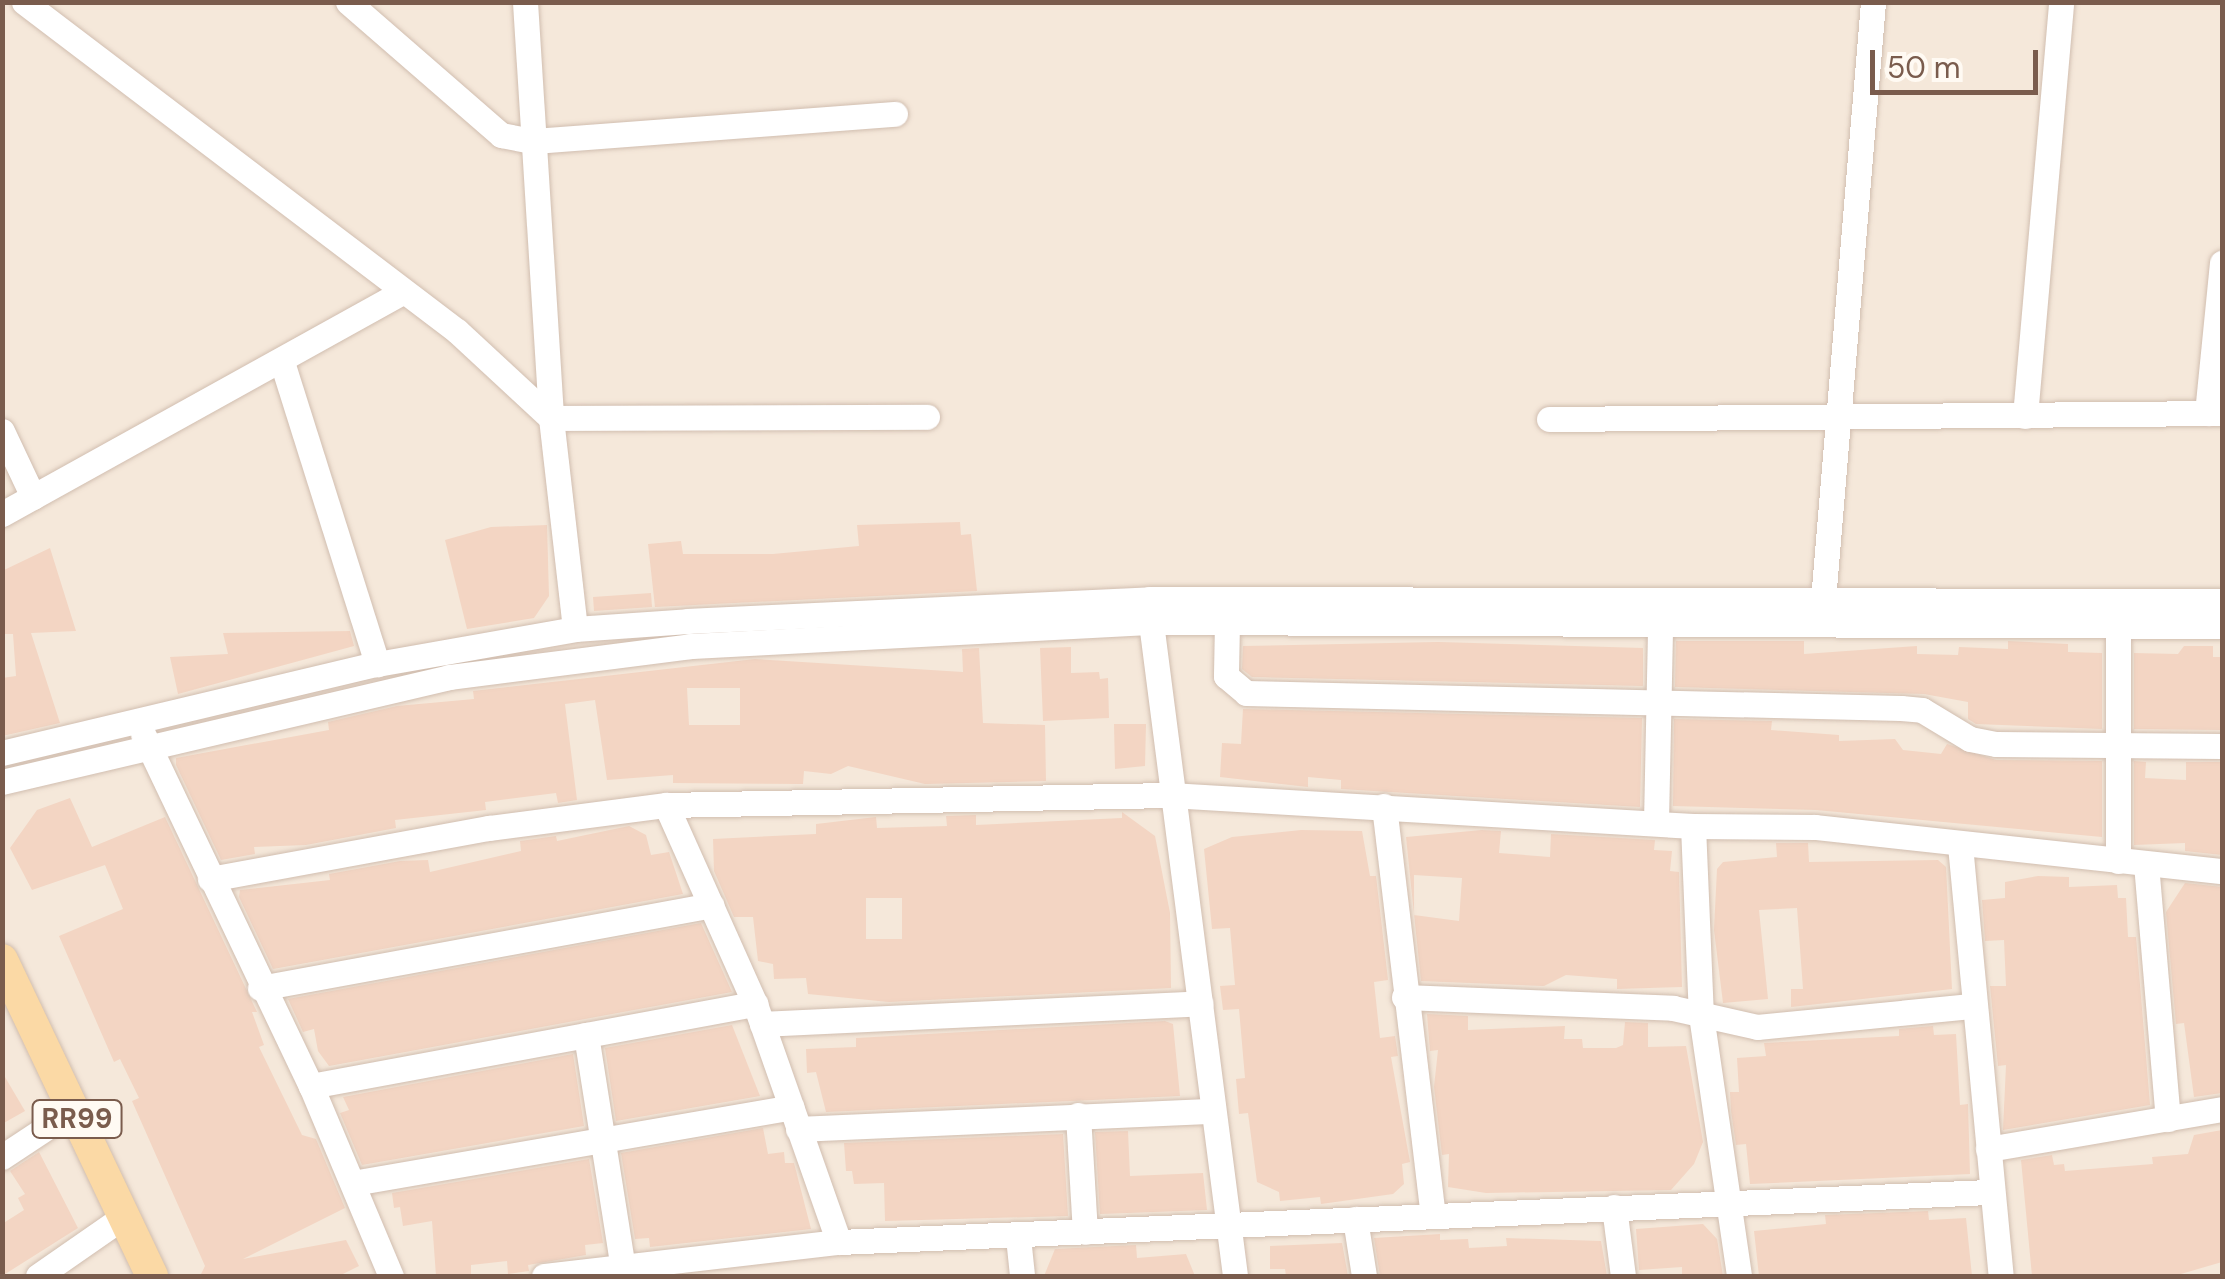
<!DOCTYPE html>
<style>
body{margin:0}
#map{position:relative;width:2225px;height:1279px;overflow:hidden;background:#fdf6ec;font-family:"DM Sans",sans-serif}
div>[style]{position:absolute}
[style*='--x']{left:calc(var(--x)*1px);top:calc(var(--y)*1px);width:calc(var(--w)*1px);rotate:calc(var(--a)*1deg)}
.residential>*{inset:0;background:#f5e8da}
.building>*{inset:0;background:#f3d5c3}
.roads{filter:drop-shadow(0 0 2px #d1beb0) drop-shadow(0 0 2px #d1beb0)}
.minor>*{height:25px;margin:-12.5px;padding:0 12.5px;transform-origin:12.5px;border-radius:12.5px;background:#fff}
.major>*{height:32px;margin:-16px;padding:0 16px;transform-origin:16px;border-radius:16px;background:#fbd9a5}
span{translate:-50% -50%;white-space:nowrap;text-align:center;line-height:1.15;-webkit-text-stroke:10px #fffaf3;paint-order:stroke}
.shield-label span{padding:2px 8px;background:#fffaf3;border:2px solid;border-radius:8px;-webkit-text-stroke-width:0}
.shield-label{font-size:28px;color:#7a5c4d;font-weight:700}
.frame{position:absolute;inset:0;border:5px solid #7a5c4d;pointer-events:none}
.scale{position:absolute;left:1870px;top:50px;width:168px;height:45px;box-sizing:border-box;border:5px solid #7a5c4d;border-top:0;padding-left:12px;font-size:30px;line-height:35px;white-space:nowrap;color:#7a5c4d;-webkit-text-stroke:8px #fffaf3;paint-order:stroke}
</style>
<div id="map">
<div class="residential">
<div style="clip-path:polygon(3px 3px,2222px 3px,2222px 1276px,3px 1276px)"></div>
</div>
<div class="building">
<div style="clip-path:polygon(960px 522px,961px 535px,971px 534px,977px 591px,655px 607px,648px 544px,681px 541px,683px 554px,773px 554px,859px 546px,857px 525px)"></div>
<div style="clip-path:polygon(547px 525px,549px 596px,534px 618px,467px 629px,445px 540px,491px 527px)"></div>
<div style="clip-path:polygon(50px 548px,76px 631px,31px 633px,60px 723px,2px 736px,2px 678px,16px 676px,13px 634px,2px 634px,2px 571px)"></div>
<div style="clip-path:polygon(651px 593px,652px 607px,594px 611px,593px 597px)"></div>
<div style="clip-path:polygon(350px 631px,354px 646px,178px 694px,170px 657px,228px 654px,223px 633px)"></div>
<div style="clip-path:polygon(1676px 641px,1804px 641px,1804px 654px,1917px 646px,1917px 654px,1958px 655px,1959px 647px,2008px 649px,2008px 641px,2068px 644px,2068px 652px,2102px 653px,2102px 729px,1976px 724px,1968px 719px,1968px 702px,1924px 694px,1675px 687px)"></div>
<div style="clip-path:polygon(1438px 642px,1643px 648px,1643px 686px,1252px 677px,1242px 669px,1243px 646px)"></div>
<div style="clip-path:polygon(2184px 646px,2213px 646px,2213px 657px,2222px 657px,2222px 730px,2134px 729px,2134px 653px,2178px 654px)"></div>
<div style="clip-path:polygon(1071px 647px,1071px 673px,1099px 672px,1100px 679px,1108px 678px,1109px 718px,1043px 721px,1040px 648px)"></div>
<div style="clip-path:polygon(evenodd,979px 648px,983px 723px,1045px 725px,1046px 781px,925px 784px,848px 766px,831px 774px,804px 771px,803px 784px,673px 783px,673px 775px,607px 780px,595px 700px,565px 704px,577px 800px,558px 803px,556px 793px,485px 802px,486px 810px,395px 820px,396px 828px,306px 845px,254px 847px,255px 854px,221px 860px,176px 765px,176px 758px,329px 730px,328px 722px,397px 706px,474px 699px,473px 691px,755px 659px,963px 672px,962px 649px,979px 648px,687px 688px,740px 688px,740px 725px,689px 725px,687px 688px)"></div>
<div style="clip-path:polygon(1243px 709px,1642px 718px,1640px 807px,1341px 789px,1341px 780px,1308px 777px,1308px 787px,1220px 777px,1222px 743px,1241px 744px)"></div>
<div style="clip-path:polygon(1674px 719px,1772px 721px,1771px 730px,1839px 735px,1839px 741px,1895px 739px,1903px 750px,1941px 754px,1947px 744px,1996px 760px,2102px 761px,2102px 837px,1816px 810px,1673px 806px)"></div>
<div style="clip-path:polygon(1114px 724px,1146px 724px,1145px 766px,1115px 769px)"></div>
<div style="clip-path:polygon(2134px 761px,2146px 762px,2145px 778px,2186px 780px,2186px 762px,2220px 762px,2222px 855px,2185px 851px,2185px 843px,2134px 845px)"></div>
<div style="clip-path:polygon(70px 798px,92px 847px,165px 817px,257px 1012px,252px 1012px,264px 1045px,259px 1047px,302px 1135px,316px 1139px,345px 1208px,243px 1259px,346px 1240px,359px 1266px,339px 1276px,200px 1276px,205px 1266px,132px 1101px,139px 1098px,120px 1059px,114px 1062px,59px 936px,123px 909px,105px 865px,32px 890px,10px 848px,37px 810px)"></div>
<div style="clip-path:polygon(evenodd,1122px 812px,1155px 836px,1170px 913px,1171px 988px,889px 1002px,808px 994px,806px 978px,774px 979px,773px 964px,758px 961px,753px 917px,734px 917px,714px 871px,713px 839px,816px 834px,816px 824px,876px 817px,877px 828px,947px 826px,946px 816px,976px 815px,976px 825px,1122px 818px,1122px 812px,866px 898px,902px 898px,902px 939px,866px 939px,866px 898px)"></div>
<div style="clip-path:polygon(629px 826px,646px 835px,651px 855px,669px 852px,683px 894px,273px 969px,239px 897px,240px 890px,330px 880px,329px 874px,400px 861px,428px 860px,430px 872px,521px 851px,520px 841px,556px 836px,557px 841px)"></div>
<div style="clip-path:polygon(1301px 830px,1362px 831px,1370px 876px,1376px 876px,1388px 980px,1374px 982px,1380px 1038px,1395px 1036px,1398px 1056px,1391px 1057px,1410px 1162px,1402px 1164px,1404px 1184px,1393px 1194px,1321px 1204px,1320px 1197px,1280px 1201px,1279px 1192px,1257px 1182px,1248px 1113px,1239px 1114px,1236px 1079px,1245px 1078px,1239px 1009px,1223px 1010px,1220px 986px,1235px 985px,1230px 928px,1212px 929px,1204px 849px,1232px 837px)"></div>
<div style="clip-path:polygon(evenodd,1482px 830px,1501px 831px,1499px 853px,1550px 857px,1551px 834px,1655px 840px,1654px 850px,1672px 851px,1670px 871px,1679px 872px,1682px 987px,1617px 989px,1617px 979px,1566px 975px,1544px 986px,1421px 981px,1406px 837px,1482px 830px,1414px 875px,1462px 878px,1459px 921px,1414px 915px,1414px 875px)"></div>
<div style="clip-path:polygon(1776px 843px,1808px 843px,1809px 862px,1938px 860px,1946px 867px,1952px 989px,1791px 1007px,1791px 989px,1803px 989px,1797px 908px,1759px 910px,1768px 999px,1723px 1003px,1714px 930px,1717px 869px,1723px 862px,1777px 857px)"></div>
<div style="clip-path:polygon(2038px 876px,2069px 877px,2069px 887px,2117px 885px,2118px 898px,2126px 898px,2128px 937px,2136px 937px,2150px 1105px,2003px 1130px,2006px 1065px,1998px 1066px,1990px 986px,2006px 986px,2004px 940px,1985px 941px,1982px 900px,2005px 898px,2005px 882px)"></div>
<div style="clip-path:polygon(2185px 883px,2222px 887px,2222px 1093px,2194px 1097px,2184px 1023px,2176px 1024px,2166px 912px)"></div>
<div style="clip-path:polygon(701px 923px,732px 992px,329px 1066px,318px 1051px,314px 1029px,303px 1032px,288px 999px)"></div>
<div style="clip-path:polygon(1427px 1014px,1468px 1016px,1468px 1030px,1565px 1026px,1564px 1039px,1582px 1039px,1583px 1048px,1616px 1048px,1623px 1045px,1625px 1022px,1648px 1023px,1648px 1047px,1686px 1046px,1703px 1142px,1694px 1164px,1671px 1190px,1486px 1193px,1448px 1187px,1449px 1154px,1442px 1155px,1434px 1087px,1438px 1050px,1430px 1051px)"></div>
<div style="clip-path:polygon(1165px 1021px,1173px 1024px,1180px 1096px,826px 1112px,816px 1072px,807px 1073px,806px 1049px,856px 1047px,856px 1038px)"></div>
<div style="clip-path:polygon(732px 1025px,760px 1096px,616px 1121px,605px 1048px)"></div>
<div style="clip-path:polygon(1933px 1026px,1934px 1035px,1956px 1034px,1960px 1105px,1968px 1104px,1970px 1174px,1750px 1184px,1746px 1144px,1736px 1145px,1731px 1111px,1730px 1092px,1739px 1092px,1737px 1058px,1766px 1056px,1764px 1043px,1899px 1036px,1899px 1029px)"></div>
<div style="clip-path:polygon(573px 1054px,584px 1126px,362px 1165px,340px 1113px,349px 1110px,343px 1097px)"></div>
<div style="clip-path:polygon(2px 1072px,25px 1111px,2px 1124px)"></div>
<div style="clip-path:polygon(763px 1128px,768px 1154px,784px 1152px,785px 1163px,794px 1163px,811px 1229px,650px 1247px,649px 1238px,635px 1239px,621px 1153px)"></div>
<div style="clip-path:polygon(2222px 1130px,2222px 1262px,2174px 1276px,2032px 1276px,2021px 1160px,2052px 1155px,2054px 1165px,2064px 1164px,2065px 1171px,2153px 1164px,2152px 1157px,2188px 1154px,2194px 1135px)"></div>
<div style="clip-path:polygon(1128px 1131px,1130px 1176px,1203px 1173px,1207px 1210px,1100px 1214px,1095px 1132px)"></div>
<div style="clip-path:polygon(1063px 1134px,1068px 1216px,885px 1221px,884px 1183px,854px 1184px,852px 1171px,846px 1171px,844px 1143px)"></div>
<div style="clip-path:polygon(39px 1152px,78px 1228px,2px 1276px,2px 1224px,24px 1210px,18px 1198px,25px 1194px,10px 1171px)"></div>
<div style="clip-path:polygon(589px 1159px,603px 1243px,585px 1245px,586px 1255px,528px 1265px,529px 1271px,508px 1274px,507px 1261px,471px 1265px,471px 1276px,436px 1276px,432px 1221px,403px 1226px,400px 1207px,394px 1208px,392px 1193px)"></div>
<div style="clip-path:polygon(1928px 1211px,1929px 1220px,1966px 1218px,1972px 1276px,1759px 1276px,1754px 1231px,1826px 1224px,1825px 1215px)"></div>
<div style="clip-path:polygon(1703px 1224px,1717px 1239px,1723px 1276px,1682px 1276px,1682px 1267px,1639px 1270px,1636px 1229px)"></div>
<div style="clip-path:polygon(1440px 1234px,1440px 1240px,1468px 1239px,1469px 1248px,1507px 1246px,1506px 1238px,1601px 1241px,1607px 1276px,1380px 1276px,1374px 1238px)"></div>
<div style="clip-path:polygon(1342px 1243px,1348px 1276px,1286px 1276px,1285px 1269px,1270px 1269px,1270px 1246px)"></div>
<div style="clip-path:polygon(1136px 1245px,1137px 1258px,1186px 1254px,1195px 1276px,1044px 1276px,1055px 1249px)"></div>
</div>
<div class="roads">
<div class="minor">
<div style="--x:24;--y:2;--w:544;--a:37.23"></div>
<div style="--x:457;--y:331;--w:128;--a:42.8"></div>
<div style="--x:551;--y:418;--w:376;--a:-0.2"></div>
<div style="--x:348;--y:2;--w:203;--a:41"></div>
<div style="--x:501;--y:135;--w:33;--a:11"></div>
<div style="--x:533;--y:141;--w:363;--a:-4.3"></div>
<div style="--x:525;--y:2;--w:417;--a:86.4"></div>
<div style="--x:551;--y:418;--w:212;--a:83.5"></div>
<div style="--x:282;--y:362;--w:317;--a:72.5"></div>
<div style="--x:2207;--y:413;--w:151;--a:-84.3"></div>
<div style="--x:2025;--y:416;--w:416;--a:-85"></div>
<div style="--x:1549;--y:419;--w:673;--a:-0.51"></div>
<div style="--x:2;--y:431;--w:73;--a:64.8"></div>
<div style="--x:2;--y:514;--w:457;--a:-29"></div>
<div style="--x:1823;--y:600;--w:600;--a:-85.22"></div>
<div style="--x:1149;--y:607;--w:675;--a:82.67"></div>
<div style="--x:1227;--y:622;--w:54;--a:91.1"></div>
<div style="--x:1226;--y:676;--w:26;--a:40"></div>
<div style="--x:1246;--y:693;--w:655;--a:1.31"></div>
<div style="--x:1901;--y:708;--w:21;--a:5"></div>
<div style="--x:1922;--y:710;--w:56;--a:31.1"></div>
<div style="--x:1970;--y:739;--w:26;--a:11"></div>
<div style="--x:1996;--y:744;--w:226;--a:0.5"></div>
<div style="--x:143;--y:734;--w:390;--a:64.5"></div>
<div style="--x:311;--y:1086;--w:206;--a:67.2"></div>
<div style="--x:2;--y:753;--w:385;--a:-13.4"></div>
<div style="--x:377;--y:664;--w:201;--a:-10"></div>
<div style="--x:575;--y:629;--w:113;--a:-4"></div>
<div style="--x:688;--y:621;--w:462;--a:-2.7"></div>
<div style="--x:1149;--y:599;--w:1073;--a:0.11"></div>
<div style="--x:2;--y:782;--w:459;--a:-13.2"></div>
<div style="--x:449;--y:677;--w:243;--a:-7.3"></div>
<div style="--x:690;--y:646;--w:461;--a:-3"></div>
<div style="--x:1150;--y:622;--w:1072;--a:0.21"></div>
<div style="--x:666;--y:805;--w:218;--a:65.9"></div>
<div style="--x:755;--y:1004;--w:252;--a:70.6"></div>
<div style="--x:1384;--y:806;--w:412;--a:83.2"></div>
<div style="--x:1656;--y:822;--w:196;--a:-88.8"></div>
<div style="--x:1693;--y:826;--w:189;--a:87.6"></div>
<div style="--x:1701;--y:1015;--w:264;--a:81.7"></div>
<div style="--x:1960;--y:845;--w:433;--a:84.6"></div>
<div style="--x:2118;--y:861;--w:234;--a:-90"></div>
<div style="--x:2146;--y:864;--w:256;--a:85.1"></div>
<div style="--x:210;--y:879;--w:284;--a:-10.4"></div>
<div style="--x:489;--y:828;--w:178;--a:-7.4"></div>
<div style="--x:666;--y:805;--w:504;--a:-1.14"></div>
<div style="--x:1170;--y:795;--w:524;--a:3.39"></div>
<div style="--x:1693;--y:826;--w:122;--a:0.5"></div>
<div style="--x:1815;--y:827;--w:409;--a:6.2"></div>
<div style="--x:260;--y:988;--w:459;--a:-10.4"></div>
<div style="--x:1404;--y:997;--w:269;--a:2.3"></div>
<div style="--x:1673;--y:1008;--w:86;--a:12.7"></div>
<div style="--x:1757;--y:1027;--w:215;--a:-5.6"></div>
<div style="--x:762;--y:1024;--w:439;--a:-2.7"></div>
<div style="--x:586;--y:1035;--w:236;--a:81"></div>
<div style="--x:311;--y:1086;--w:452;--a:-10.5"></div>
<div style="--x:1078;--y:1115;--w:117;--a:86.6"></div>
<div style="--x:798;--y:1129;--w:415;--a:-2.5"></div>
<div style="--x:1988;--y:1149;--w:237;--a:-9.7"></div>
<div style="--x:2;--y:1157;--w:67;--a:-33.5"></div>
<div style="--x:353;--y:1183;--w:445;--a:-9.8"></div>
<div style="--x:1614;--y:1207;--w:70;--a:82.6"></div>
<div style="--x:1355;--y:1219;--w:58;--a:81"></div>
<div style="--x:1018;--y:1237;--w:39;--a:84"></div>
<div style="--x:38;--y:1276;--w:103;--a:-34.8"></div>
<div style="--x:544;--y:1276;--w:297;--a:-6.6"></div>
<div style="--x:839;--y:1242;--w:1153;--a:-2.49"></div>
</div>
<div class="major">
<div style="--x:2;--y:960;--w:350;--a:64.6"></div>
</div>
</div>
<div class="shield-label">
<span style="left:77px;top:1119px">RR99</span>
</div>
<div class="frame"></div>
<div class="scale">50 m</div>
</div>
